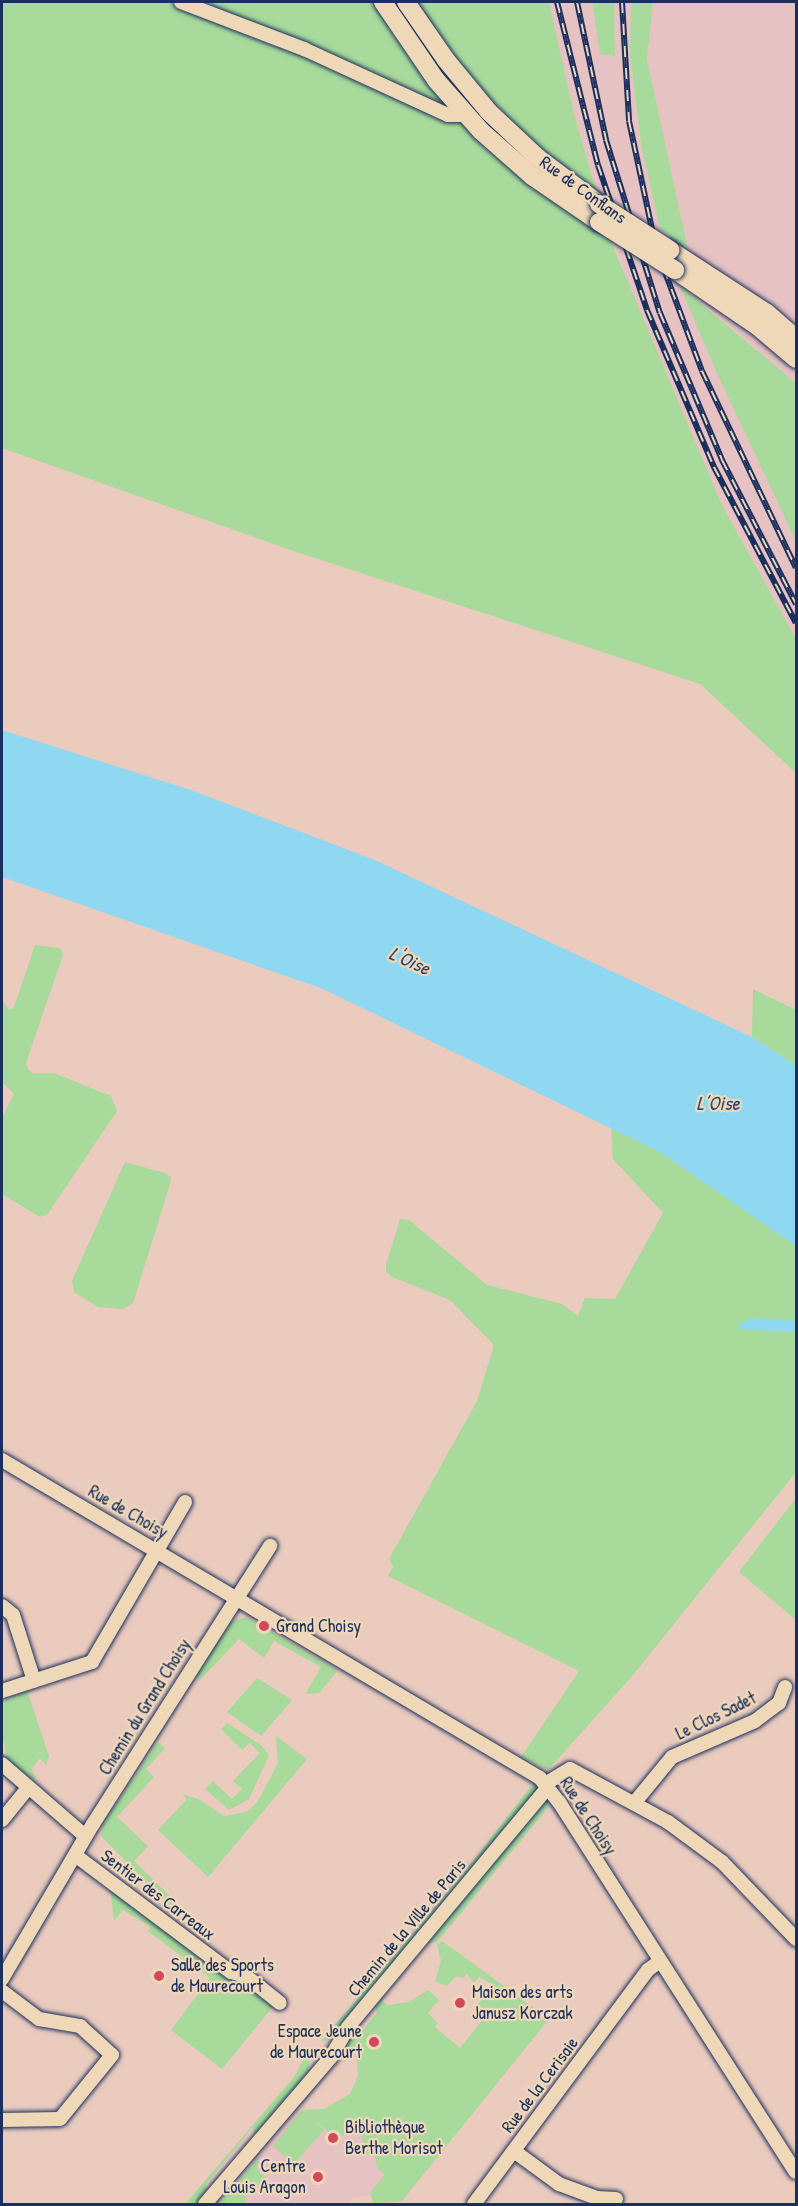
<!DOCTYPE html>
<meta charset="utf-8">
<style>
body{margin:0}
#map{position:relative;width:798px;height:2206px;overflow:hidden;background:#eacbbe;font-family:"Patrick Hand",sans-serif}
div>[style]{position:absolute}
[style*='--x']{left:calc(var(--x)*1px);top:calc(var(--y)*1px);width:calc(var(--w)*1px);rotate:calc(var(--a)*1deg)}
.built>*{inset:0;background:#e6c2c2}
.green>*{inset:0;background:#a7da9b}
.water>*{inset:0;background:#90d8f1}
.roads{filter:drop-shadow(0 0 2px #1b2f5e) drop-shadow(0 0 2px #1b2f5e)}
.minor>*{height:14px;margin:-7px;padding:0 7px;transform-origin:7px;border-radius:7px;background:#efd8b8}
.major>*{height:18px;margin:-9px;padding:0 9px;transform-origin:9px;border-radius:9px;background:#efd8b8}
.rail>*{height:6px;margin-top:-3px;transform-origin:0;background:repeating-linear-gradient(90deg,#efd8b8 0 11px,#1b2f5e 0 22px);box-sizing:border-box;border-block:2px solid #1b2f5e}
.bridges{filter:drop-shadow(0 0 2px #1b2f5e) drop-shadow(0 0 2px #1b2f5e)}
.major-bridge>*{height:18px;margin:-9px;padding:0 9px;transform-origin:9px;border-radius:9px;background:#efd8b8}
.dots>*{width:16px;height:16px;translate:-50% -50%;box-sizing:border-box;border:3px solid #efd8b8;border-radius:50%}
span{translate:-50% -50%;white-space:nowrap;text-align:center;line-height:1.15;-webkit-text-stroke:4.5px #efd8b8;paint-order:stroke}
.street-label{font-size:18px;color:#1b2f5e}
.poi-label{font-size:18px;color:#1b2f5e}
.left{translate:0 -50%;text-align:left}
.right{translate:-100% -50%;text-align:right}
.water-label{font-size:20px;color:#2d4874;font-style:italic}
.frame{position:absolute;inset:0;border:3px solid #1b2f5e;pointer-events:none}
</style>
<div id="map">
<div class="built">
<div style="clip-path:polygon(549px 2px,592px 2px,600px 53px,615px 55px,614px 2px,631px 2px,630px 55px,641px 144px,660px 229px,596px 188px,574px 114px)"></div>
<div style="clip-path:polygon(653px 2px,796px 2px,796px 383px,696px 297px,647px 59px)"></div>
<div style="clip-path:polygon(616px 248px,680px 286px,796px 541px,796px 639px,721px 503px,641px 320px)"></div>
<div style="clip-path:polygon(297px 2110px,342px 2136px,358px 2129px,385px 2174px,370px 2195px,351px 2198px,351px 2204px,219px 2204px)"></div>
</div>
<div class="green">
<div style="clip-path:polygon(2px 2px,549px 2px,574px 114px,612px 244px,721px 503px,796px 639px,796px 773px,700px 684px,291px 550px,2px 448px)"></div>
<div style="clip-path:polygon(592px 2px,614px 2px,615px 56px,600px 54px)"></div>
<div style="clip-path:polygon(631px 2px,653px 2px,647px 59px,688px 250px,660px 229px,641px 144px,630px 55px)"></div>
<div style="clip-path:polygon(680px 286px,796px 383px,796px 541px,717px 373px)"></div>
<div style="clip-path:polygon(35px 945px,60px 948px,63px 955px,26px 1063px,28px 1069px,32px 1073px,54px 1073px,111px 1096px,117px 1111px,47px 1215px,40px 1217px,2px 1194px,2px 1118px,14px 1094px,2px 1082px,2px 999px,9px 1010px,14px 1007px)"></div>
<div style="clip-path:polygon(753px 989px,796px 1010px,796px 1066px,752px 1037px)"></div>
<div style="clip-path:polygon(611px 1128px,660px 1152px,710px 1184px,796px 1246px,796px 1472px,633px 1675px,548px 1770px,521px 1757px,579px 1671px,388px 1576px,393px 1567px,389px 1559px,477px 1401px,494px 1345px,450px 1300px,392px 1277px,386px 1272px,386px 1265px,400px 1219px,409px 1220px,487px 1285px,562px 1304px,578px 1316px,585px 1298px,615px 1299px,663px 1213px,613px 1159px)"></div>
<div style="clip-path:polygon(125px 1162px,165px 1173px,171px 1177px,170px 1184px,133px 1303px,123px 1309px,98px 1307px,74px 1292px,72px 1281px)"></div>
<div style="clip-path:polygon(796px 1498px,796px 1620px,739px 1572px)"></div>
<div style="clip-path:polygon(246px 1617px,338px 1670px,319px 1693px,310px 1694px,306px 1693px,321px 1667px,274px 1641px,264px 1658px,239px 1639px,200px 1680px,196px 1675px,229px 1622px)"></div>
<div style="clip-path:polygon(257px 1678px,292px 1700px,261px 1736px,227px 1712px)"></div>
<div style="clip-path:polygon(21px 1685px,32px 1692px,28px 1693px,49px 1756px,46px 1765px,40px 1758px,31px 1770px,36px 1777px,29px 1784px,2px 1764px,2px 1754px,7px 1755px,2px 1737px,2px 1701px,19px 1694px)"></div>
<div style="clip-path:polygon(227px 1723px,261px 1745px,269px 1755px,249px 1799px,229px 1810px,205px 1789px,213px 1781px,232px 1799px,242px 1789px,233px 1781px,260px 1753px,250px 1743px,242px 1750px,221px 1729px)"></div>
<div style="clip-path:polygon(276px 1736px,307px 1759px,208px 1877px,158px 1830px,186px 1800px,183px 1794px,200px 1800px,224px 1816px,246px 1812px,257px 1803px,278px 1763px)"></div>
<div style="clip-path:polygon(158px 1742px,165px 1748px,146px 1769px,154px 1777px,117px 1817px,148px 1846px,134px 1861px,177px 1903px,172px 1908px,101px 1836px,103px 1824px)"></div>
<div style="clip-path:polygon(534px 1782px,538px 1790px,415px 1940px,330px 2040px,321px 2041px,459px 1879px)"></div>
<div style="clip-path:polygon(545px 1799px,550px 1805px,546px 1810px,437px 1942px,423px 1944px)"></div>
<div style="clip-path:polygon(110px 1886px,238px 1983px,275px 2004px,222px 2069px,171px 2030px,210px 1978px,148px 1931px,151px 1927px,123px 1910px,114px 1921px)"></div>
<div style="clip-path:polygon(442px 1941px,549px 2019px,402px 2201px,374px 2204px,370px 2193px,385px 2174px,377px 2168px,374px 2153px,364px 2155px,365px 2146px,358px 2129px,342px 2136px,335px 2131px,332px 2134px,309px 2116px,324px 2130px,294px 2164px,273px 2146px,302px 2110px,324px 2109px,350px 2094px,358px 2076px,357px 2061px,353px 2047px,338px 2047px,354px 2023px,358px 2036px,377px 2013px,374px 2001px,383px 1993px,383px 2002px,388px 2005px,408px 2002px,428px 1990px,439px 2000px,428px 2013px,438px 2023px,435px 2027px,460px 2048px,488px 2013px,478px 2004px,494px 1985px,479px 1977px,474px 1983px,467px 1974px,463px 1978px,456px 1976px,447px 1986px,435px 1981px,441px 1961px,437px 1945px)"></div>
<div style="clip-path:polygon(309px 2049px,309px 2072px,279px 2112px,275px 2112px,255px 2136px,253px 2127px,206px 2184px,207px 2193px,198px 2204px,185px 2204px,294px 2077px)"></div>
<div style="clip-path:polygon(259px 2157px,257px 2169px,266px 2177px,261px 2186px,249px 2183px,244px 2204px,219px 2204px)"></div>
</div>
<div class="water">
<div style="clip-path:polygon(2px 730px,191px 790px,375px 860px,752px 1037px,796px 1066px,796px 1246px,660px 1152px,323px 989px,2px 877px)"></div>
<div style="clip-path:polygon(752px 1318px,796px 1321px,796px 1332px,740px 1329px,738px 1325px)"></div>
</div>
<div class="roads">
<div class="minor">
<div style="--x:181;--y:2;--w:132;--a:20.9"></div>
<div style="--x:304;--y:49;--w:158;--a:24.6"></div>
<div style="--x:448;--y:115;--w:18;--a:0"></div>
<div style="--x:2;--y:1460;--w:625;--a:30.59"></div>
<div style="--x:540;--y:1778;--w:31;--a:52"></div>
<div style="--x:559;--y:1802;--w:439;--a:57.4"></div>
<div style="--x:2;--y:1606;--w:14;--a:39"></div>
<div style="--x:13;--y:1615;--w:69;--a:72.3"></div>
<div style="--x:2;--y:1691;--w:95;--a:-17.9"></div>
<div style="--x:92;--y:1662;--w:185;--a:-59.8"></div>
<div style="--x:2;--y:1764;--w:110;--a:40.9"></div>
<div style="--x:545;--y:1784;--w:29;--a:-31"></div>
<div style="--x:570;--y:1769;--w:111;--a:28.4"></div>
<div style="--x:668;--y:1822;--w:67;--a:36.5"></div>
<div style="--x:722;--y:1862;--w:107;--a:46.1"></div>
<div style="--x:635;--y:1802;--w:58;--a:-50.6"></div>
<div style="--x:672;--y:1757;--w:90;--a:-23.4"></div>
<div style="--x:755;--y:1721;--w:30;--a:-37"></div>
<div style="--x:779;--y:1703;--w:17;--a:-69"></div>
<div style="--x:2;--y:1820;--w:41;--a:-50.9"></div>
<div style="--x:75;--y:1855;--w:195;--a:36.9"></div>
<div style="--x:231;--y:1972;--w:16;--a:15"></div>
<div style="--x:246;--y:1976;--w:43;--a:38.5"></div>
<div style="--x:2;--y:1979;--w:180;--a:-59.6"></div>
<div style="--x:93;--y:1824;--w:330;--a:-57.5"></div>
<div style="--x:2;--y:1991;--w:46;--a:37.1"></div>
<div style="--x:39;--y:2019;--w:42;--a:9.7"></div>
<div style="--x:80;--y:2026;--w:43;--a:42.2"></div>
<div style="--x:112;--y:2055;--w:82;--a:129.1"></div>
<div style="--x:60;--y:2119;--w:58;--a:179"></div>
<div style="--x:514;--y:2151;--w:56;--a:36.3"></div>
<div style="--x:559;--y:2184;--w:40;--a:20.2"></div>
<div style="--x:597;--y:2198;--w:19;--a:3"></div>
<div style="--x:205;--y:2204;--w:194;--a:-49.4"></div>
<div style="--x:331;--y:2057;--w:34;--a:-60"></div>
<div style="--x:348;--y:2027;--w:312;--a:-50.2"></div>
<div style="--x:474;--y:2204;--w:292;--a:-53.4"></div>
<div style="--x:648;--y:1970;--w:15;--a:-37"></div>
</div>
<div class="major">
<div style="--x:383;--y:2;--w:94;--a:55.8"></div>
<div style="--x:436;--y:80;--w:68;--a:48.6"></div>
<div style="--x:481;--y:131;--w:68;--a:41.4"></div>
<div style="--x:532;--y:176;--w:81;--a:34.5"></div>
<div style="--x:406;--y:2;--w:70;--a:55.4"></div>
<div style="--x:446;--y:60;--w:67;--a:50.4"></div>
<div style="--x:489;--y:112;--w:67;--a:43.2"></div>
<div style="--x:538;--y:158;--w:76;--a:37"></div>
<div style="--x:670;--y:250;--w:116;--a:33"></div>
<div style="--x:767;--y:313;--w:38;--a:41"></div>
<div style="--x:675;--y:270;--w:99;--a:34.3"></div>
<div style="--x:757;--y:326;--w:51;--a:40.2"></div>
</div>
</div>
<div class="rail">
<div style="--x:557;--y:2;--w:168;--a:75.9"></div>
<div style="--x:598;--y:165;--w:153;--a:71.3"></div>
<div style="--x:647;--y:310;--w:171;--a:66.9"></div>
<div style="--x:714;--y:467;--w:176;--a:62.3"></div>
<div style="--x:577;--y:2;--w:141;--a:78.1"></div>
<div style="--x:606;--y:140;--w:181;--a:72.7"></div>
<div style="--x:660;--y:313;--w:160;--a:67.1"></div>
<div style="--x:722;--y:460;--w:162;--a:62.8"></div>
<div style="--x:622;--y:2;--w:119;--a:86.6"></div>
<div style="--x:629;--y:121;--w:130;--a:78"></div>
<div style="--x:656;--y:248;--w:131;--a:69.5"></div>
<div style="--x:702;--y:371;--w:218;--a:64.5"></div>
</div>
<div class="bridges">
<div class="major-bridge">
<div style="--x:599;--y:204;--w:85;--a:32.9"></div>
<div style="--x:599;--y:222;--w:90;--a:32.3"></div>
</div>
</div>
<div class="dots">
<div style="left:264px;top:1626px;background:#d1495b"></div>
<div style="left:159px;top:1976px;background:#d1495b"></div>
<div style="left:460px;top:2003px;background:#d1495b"></div>
<div style="left:374px;top:2042px;background:#d1495b"></div>
<div style="left:333px;top:2138px;background:#d1495b"></div>
<div style="left:318px;top:2177px;background:#d1495b"></div>
</div>
<div class="street-label">
<span style="left:583px;top:190px;rotate:36deg">Rue de Conflans</span>
<span style="left:128px;top:1512px;rotate:30deg">Rue de Choisy</span>
<span style="left:145px;top:1707px;rotate:-58deg">Chemin du Grand Choisy</span>
<span style="left:716px;top:1716px;rotate:-26deg">Le Clos Sadet</span>
<span style="left:588px;top:1816px;rotate:57deg">Rue de Choisy</span>
<span style="left:158px;top:1895px;rotate:37deg">Sentier des Carreaux</span>
<span style="left:407px;top:1928px;rotate:-50deg">Chemin de la Ville de Paris</span>
<span style="left:540px;top:2085px;rotate:-53deg">Rue de la Cerisaie</span>
</div>
<div class="poi-label">
<span class="left" style="left:276px;top:1626px">Grand Choisy</span>
<span class="left" style="left:171px;top:1976px">Salle des Sports<br>de Maurecourt</span>
<span class="left" style="left:472px;top:2003px">Maison des arts<br>Janusz Korczak</span>
<span class="right" style="left:362px;top:2042px">Espace Jeune<br>de Maurecourt</span>
<span class="left" style="left:345px;top:2138px">Bibliothèque<br>Berthe Morisot</span>
<span class="right" style="left:306px;top:2177px">Centre<br>Louis Aragon</span>
</div>
<div class="water-label">
<span style="left:410px;top:960px;rotate:24deg">L'Oise</span>
<span style="left:718px;top:1102px">L’Oise</span>
</div>
<div class="frame"></div>
</div>
